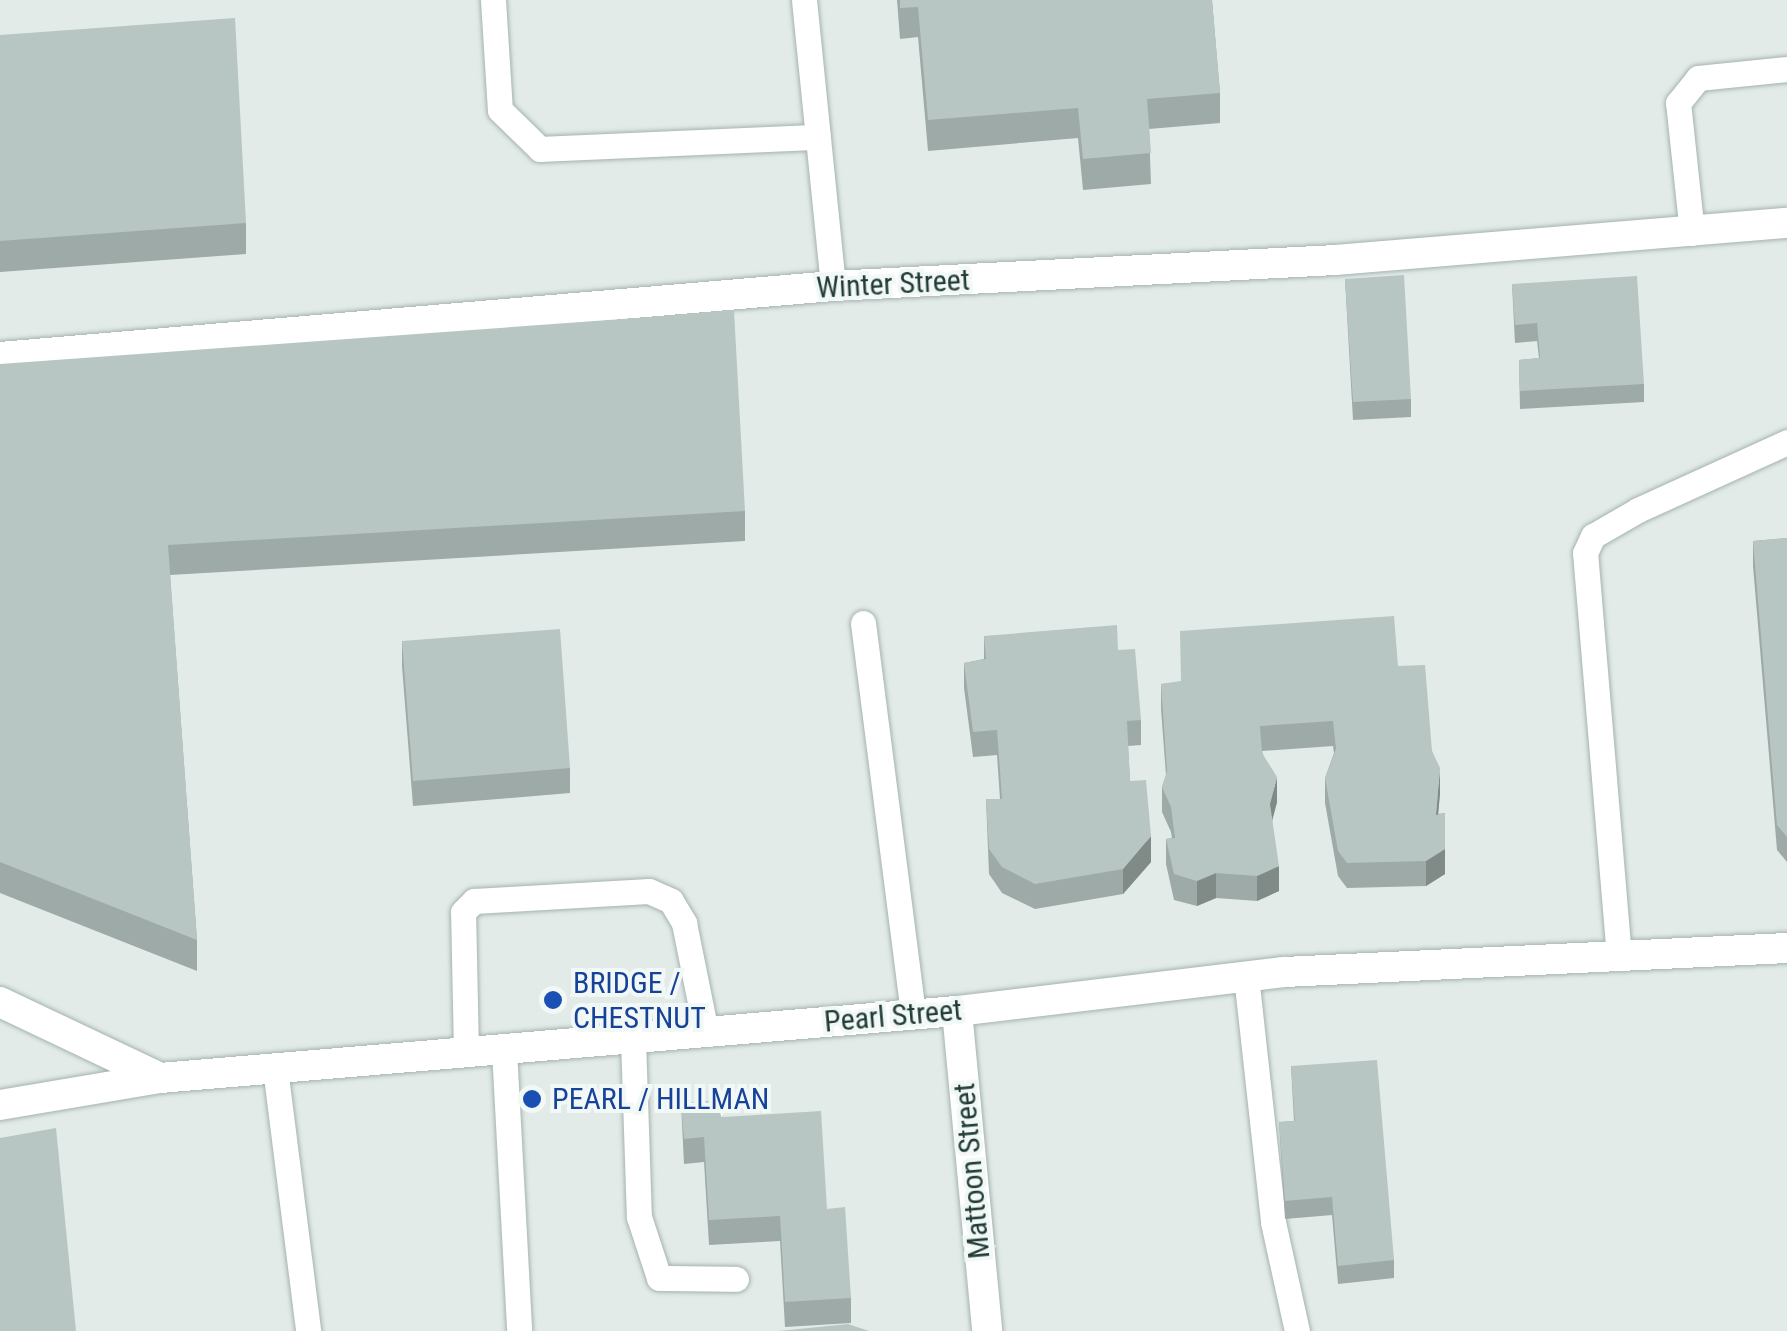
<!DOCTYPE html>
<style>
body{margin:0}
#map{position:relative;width:1787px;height:1331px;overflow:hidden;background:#e2ebe8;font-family:"Roboto Condensed",sans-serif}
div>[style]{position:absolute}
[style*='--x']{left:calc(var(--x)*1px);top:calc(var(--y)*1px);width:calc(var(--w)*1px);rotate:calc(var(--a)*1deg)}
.roads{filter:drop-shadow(0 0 2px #a5b3b0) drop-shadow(0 0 2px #a5b3b0)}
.service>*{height:25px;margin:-12.5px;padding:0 12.5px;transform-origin:12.5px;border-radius:12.5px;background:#fff}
.minor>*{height:30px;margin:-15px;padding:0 15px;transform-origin:15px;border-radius:15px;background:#fff}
.tertiary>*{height:30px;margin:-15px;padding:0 15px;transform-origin:15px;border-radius:15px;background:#fff}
.wall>*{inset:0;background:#9daaa7}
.shaded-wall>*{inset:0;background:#808b88}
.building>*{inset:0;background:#b7c6c2}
.dots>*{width:28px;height:28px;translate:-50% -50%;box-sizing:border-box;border:5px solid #f2f8f6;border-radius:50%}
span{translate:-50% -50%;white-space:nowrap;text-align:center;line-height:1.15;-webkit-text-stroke:8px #f2f8f6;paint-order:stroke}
.street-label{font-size:30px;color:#223c38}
.transit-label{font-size:30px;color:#164399}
.left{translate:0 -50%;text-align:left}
</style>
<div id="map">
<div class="roads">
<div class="service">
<div style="--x:493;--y:0;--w:110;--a:86.4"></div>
<div style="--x:500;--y:110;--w:56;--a:44.3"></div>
<div style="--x:540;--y:149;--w:278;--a:-2.5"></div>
<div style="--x:804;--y:0;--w:287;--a:84.2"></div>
<div style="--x:1692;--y:233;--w:131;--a:-96.1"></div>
<div style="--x:1678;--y:103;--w:32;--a:-51"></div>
<div style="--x:1698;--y:78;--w:89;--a:-5.8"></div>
<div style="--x:863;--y:623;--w:395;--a:82.7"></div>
<div style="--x:1619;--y:957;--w:405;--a:-94.8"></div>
<div style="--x:1585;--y:553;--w:19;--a:-65"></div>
<div style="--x:1593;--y:536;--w:52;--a:-30"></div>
<div style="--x:1638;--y:510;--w:164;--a:-24.5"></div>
<div style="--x:1246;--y:976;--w:247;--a:83.7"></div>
<div style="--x:1273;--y:1222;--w:112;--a:77.6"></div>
<div style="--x:633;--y:1039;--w:178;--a:88.1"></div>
<div style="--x:639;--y:1217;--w:64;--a:71.8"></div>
<div style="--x:659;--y:1278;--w:77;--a:0.7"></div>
<div style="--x:504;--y:1050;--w:281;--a:86.9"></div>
<div style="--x:466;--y:1052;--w:140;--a:-91.2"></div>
<div style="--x:463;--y:912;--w:16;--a:-45"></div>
<div style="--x:474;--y:901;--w:175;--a:-3.3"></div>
<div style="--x:649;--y:891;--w:24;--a:24"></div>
<div style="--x:671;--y:901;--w:26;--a:59"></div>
<div style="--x:684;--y:923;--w:111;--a:78.6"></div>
<div style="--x:275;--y:1068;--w:265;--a:82.8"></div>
</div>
<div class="minor">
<div style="--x:0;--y:357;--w:836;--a:-4.87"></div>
<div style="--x:833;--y:286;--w:503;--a:-2.96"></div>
<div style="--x:1335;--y:260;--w:454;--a:-4.7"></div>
<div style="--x:957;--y:1011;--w:321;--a:84.6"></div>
</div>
<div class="tertiary">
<div style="--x:0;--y:1002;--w:177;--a:25.4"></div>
<div style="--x:0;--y:1105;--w:162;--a:-9.6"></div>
<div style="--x:160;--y:1078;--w:800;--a:-4.81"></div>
<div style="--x:957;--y:1011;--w:329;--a:-6.8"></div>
<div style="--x:1284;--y:972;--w:504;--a:-2.73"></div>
</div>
</div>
<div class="wall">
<div style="clip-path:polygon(897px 0,1212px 0,1220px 93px,1220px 123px,1149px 129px,1151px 184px,1083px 190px,1078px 138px,928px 151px,918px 37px,900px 39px)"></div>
<div style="clip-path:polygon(0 35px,246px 223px,246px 254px,0 272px)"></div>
<div style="clip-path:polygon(1345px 279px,1411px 399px,1411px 417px,1353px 420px)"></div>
<div style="clip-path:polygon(1512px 284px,1644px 384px,1644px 402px,1520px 409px,1519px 360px,1539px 358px,1537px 341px,1515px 343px)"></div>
<div style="clip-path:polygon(0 364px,745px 511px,745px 541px,170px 575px,197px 940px,197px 971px,0 893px)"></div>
<div style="clip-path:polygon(1787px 538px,1787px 862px,1777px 850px,1753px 566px,1753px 541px)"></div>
<div style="clip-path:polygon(984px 636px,1118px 650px,1141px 720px,1141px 745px,1128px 746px,1130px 781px,1151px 862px,1123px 894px,1035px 909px,1002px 893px,989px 874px,986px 799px,1000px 799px,997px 755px,973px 757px,964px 688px,964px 663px,984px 659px)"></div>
<div style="clip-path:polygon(402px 641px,570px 768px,570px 793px,413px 806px,402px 666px)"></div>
<div style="clip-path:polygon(1398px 666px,1432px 751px,1440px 793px,1438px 814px,1445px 813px,1445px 874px,1426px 886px,1347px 888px,1338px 876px,1325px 803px,1325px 778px,1334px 753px,1333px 746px,1262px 751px,1277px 802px,1272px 820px,1279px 891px,1257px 901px,1216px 898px,1197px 906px,1174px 900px,1166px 864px,1166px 839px,1172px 838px,1171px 832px,1162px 812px,1162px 787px,1166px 775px,1161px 709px,1161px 684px)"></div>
<div style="clip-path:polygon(1291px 1066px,1394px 1260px,1394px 1278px,1338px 1284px,1332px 1215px,1285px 1219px,1279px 1122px,1294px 1121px)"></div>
<div style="clip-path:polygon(681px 1103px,723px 1117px,827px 1209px,851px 1298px,851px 1323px,785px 1327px,780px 1241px,709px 1245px,704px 1162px,684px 1164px)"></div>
</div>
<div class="shaded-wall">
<div style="clip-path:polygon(1440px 768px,1440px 793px,1436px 840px,1436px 815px)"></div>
<div style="clip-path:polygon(1277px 777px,1277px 802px,1270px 829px,1270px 804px)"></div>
<div style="clip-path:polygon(1151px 836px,1151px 862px,1123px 894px,1123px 869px)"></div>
<div style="clip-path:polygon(1445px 849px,1445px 874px,1426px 886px,1426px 861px)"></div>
<div style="clip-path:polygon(1279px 866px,1279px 891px,1257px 901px,1257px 876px)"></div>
<div style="clip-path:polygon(1216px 873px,1216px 898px,1197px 906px,1197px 881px)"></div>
</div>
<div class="building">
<div style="clip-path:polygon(900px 0,1212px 0,1220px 93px,1147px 99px,1151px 153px,1083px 159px,1078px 108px,928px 120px,918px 7px,900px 8px)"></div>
<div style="clip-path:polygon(235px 18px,246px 223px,0 241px,0 35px)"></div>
<div style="clip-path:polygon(1404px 275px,1411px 399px,1353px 402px,1345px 279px)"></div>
<div style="clip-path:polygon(1637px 276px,1644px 384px,1520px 391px,1519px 360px,1540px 358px,1537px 323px,1515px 325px,1512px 284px)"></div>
<div style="clip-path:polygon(734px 311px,745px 511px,168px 545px,197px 940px,0 862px,0 364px)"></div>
<div style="clip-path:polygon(1787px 538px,1787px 837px,1777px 825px,1753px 541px)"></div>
<div style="clip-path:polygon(1394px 616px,1398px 666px,1425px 665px,1432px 751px,1440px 768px,1436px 815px,1445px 813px,1445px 849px,1426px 861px,1347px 863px,1338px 851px,1325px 778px,1336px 749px,1333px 721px,1260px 726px,1262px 753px,1277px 777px,1270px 804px,1279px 866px,1257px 876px,1216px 873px,1197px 881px,1174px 874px,1166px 839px,1175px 838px,1171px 807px,1162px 787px,1167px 771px,1161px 684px,1181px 681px,1180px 631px)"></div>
<div style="clip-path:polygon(1117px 625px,1118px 650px,1135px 649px,1141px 720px,1127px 721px,1130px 781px,1146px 780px,1151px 836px,1123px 869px,1035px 884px,1002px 867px,989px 849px,986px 799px,1002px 799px,997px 730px,973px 732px,964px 663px,986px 659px,984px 636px)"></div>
<div style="clip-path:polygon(560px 629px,570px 768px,413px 781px,402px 641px)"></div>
<div style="clip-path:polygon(1377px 1060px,1394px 1260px,1338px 1266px,1332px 1197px,1285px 1201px,1279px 1122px,1295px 1121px,1291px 1066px)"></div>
<div style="clip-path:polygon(722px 1100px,723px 1117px,821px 1111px,827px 1209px,845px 1207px,851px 1298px,785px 1302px,780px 1216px,709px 1220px,704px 1137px,684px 1139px,681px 1103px)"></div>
<div style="clip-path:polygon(56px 1128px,76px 1331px,0 1331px,0 1138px)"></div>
<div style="clip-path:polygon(848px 1324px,869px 1331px,779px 1331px)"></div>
</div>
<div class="dots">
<div style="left:553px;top:1000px;background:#1a4fb4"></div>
<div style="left:532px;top:1099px;background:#1a4fb4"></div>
</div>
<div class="street-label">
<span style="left:893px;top:284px;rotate:-3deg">Winter Street</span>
<span style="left:893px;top:1016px;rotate:-5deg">Pearl Street</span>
<span style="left:972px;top:1171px;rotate:-95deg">Mattoon Street</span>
</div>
<div class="transit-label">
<span class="left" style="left:573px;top:1000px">BRIDGE /<br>CHESTNUT</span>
<span class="left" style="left:552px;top:1099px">PEARL / HILLMAN</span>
</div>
</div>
